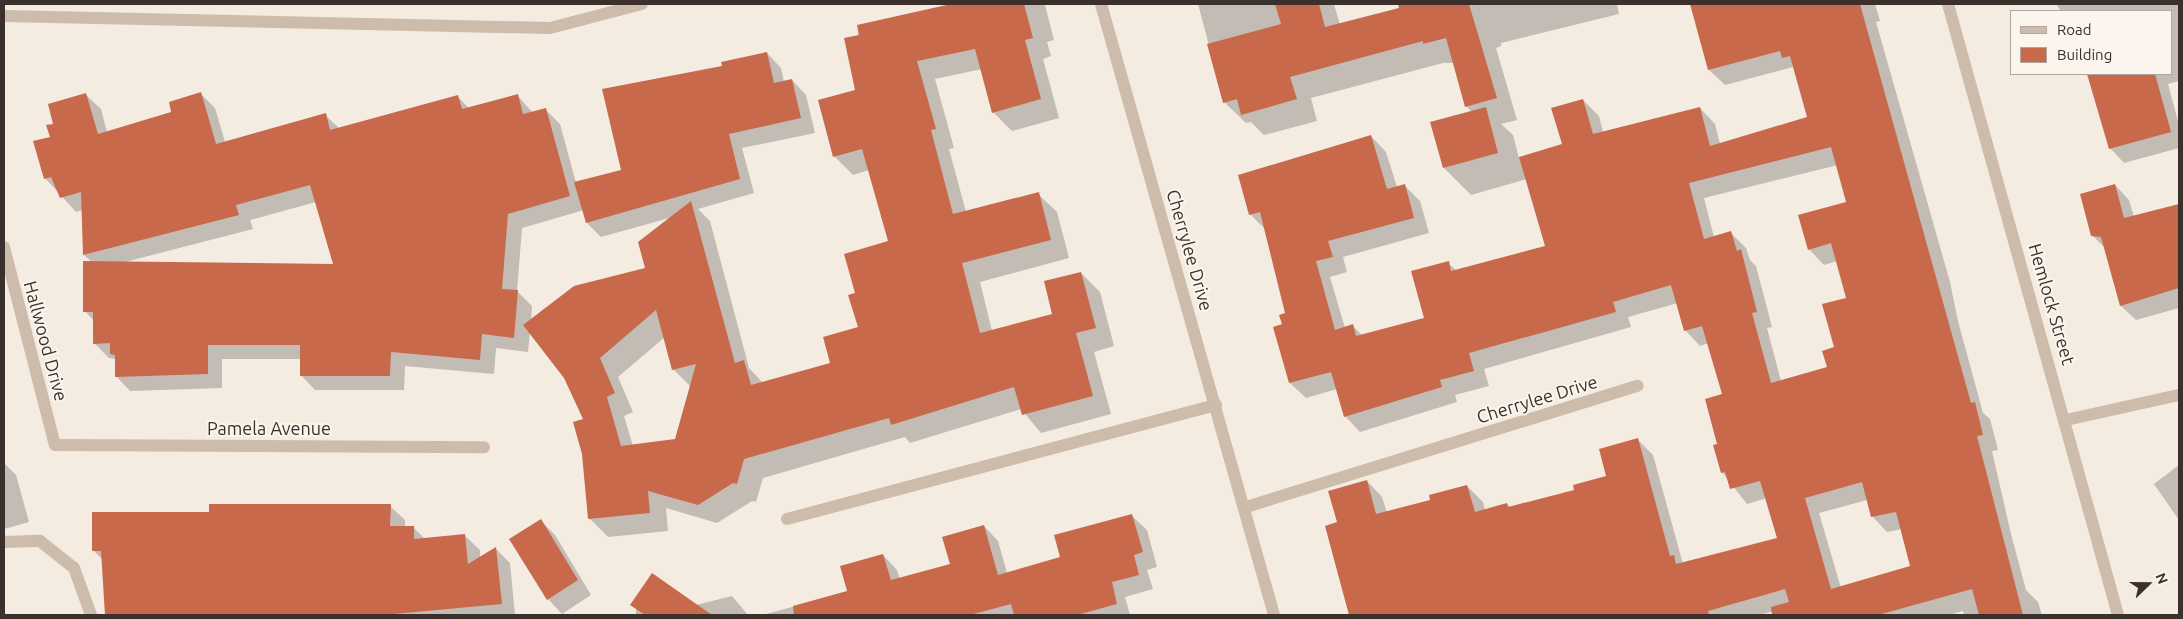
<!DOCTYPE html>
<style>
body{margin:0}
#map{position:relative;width:2183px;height:619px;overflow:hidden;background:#f4ebe1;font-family:Ubuntu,sans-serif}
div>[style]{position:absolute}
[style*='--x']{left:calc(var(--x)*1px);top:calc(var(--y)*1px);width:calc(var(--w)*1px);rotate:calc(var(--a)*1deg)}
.shadow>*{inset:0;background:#0003}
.building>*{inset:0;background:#c8694b}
.service>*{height:12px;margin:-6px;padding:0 6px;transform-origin:6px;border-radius:6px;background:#cdbbac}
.minor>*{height:12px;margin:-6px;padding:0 6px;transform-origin:6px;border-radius:6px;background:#cdbbac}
span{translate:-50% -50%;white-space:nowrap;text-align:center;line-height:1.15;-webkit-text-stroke:4px #fbf5ee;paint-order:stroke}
.street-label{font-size:18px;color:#3b302b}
.frame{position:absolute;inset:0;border:5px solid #3b302b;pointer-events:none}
.legend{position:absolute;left:2010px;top:10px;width:162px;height:65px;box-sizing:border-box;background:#fbf5ee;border:1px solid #aea6a0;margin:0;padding:6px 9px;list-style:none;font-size:15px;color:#3b302b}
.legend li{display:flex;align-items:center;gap:10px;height:25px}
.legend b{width:25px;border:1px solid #aea6a0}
.north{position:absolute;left:2123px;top:559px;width:50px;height:50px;-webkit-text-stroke:4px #fbf5ee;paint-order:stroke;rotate:68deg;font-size:14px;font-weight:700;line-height:20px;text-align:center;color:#3b302b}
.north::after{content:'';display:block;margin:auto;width:18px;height:22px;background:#3b302b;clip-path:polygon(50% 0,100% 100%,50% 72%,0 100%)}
</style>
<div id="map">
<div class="shadow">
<div style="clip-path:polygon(evenodd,957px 4px,1045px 5px,1054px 40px,1047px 42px,1051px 56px,1043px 59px,1059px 118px,1012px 131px,993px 112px,982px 69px,935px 79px,954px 148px,949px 149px,966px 212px,1038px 194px,1057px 212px,1069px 258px,980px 282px,992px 331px,1054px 315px,1081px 273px,1100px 292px,1114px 346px,1094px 352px,1111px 414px,1041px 433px,1021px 409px,910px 443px,905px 437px,763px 478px,756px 502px,752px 501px,717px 523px,666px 508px,668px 531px,608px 537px,590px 519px,584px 420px,565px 377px,530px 332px,528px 352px,496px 348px,494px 374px,405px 366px,404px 390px,315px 390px,301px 375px,301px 359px,222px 359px,222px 388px,130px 391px,116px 376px,116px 359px,109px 358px,94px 343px,94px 321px,85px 311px,93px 263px,84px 255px,83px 210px,76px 212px,45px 178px,55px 125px,86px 95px,101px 109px,107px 132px,173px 112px,200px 93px,215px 108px,225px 142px,325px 115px,339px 128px,457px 96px,469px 108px,517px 95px,533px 113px,545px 109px,560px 124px,576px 183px,622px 171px,723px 67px,767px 53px,781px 68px,784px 82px,792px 80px,806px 95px,815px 133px,742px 148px,754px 193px,698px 209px,710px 221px,749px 368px,763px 383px,831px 364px,860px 328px,857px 293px,890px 242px,869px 170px,853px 175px,834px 156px,857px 91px,858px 26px,957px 4px,316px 202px,334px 265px,125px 262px,253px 229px,250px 220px,316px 202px,957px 4px,584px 210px,587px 223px,601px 237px,673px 217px,646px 269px,531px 321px,532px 306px,517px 291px,522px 228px,584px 210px,957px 4px,665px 337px,673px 369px,691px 387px,676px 440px,633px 446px,624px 416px,633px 412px,618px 377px,665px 337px)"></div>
<div style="clip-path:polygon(evenodd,1198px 4px,1334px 4px,1340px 25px,1401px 9px,1399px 4px,1617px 4px,1619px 14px,1501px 43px,1501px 46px,1496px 48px,1517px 120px,1501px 124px,1513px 135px,1519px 158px,1564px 145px,1583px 100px,1599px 116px,1603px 132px,1700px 108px,1715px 124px,1720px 144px,1808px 118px,1793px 67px,1725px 85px,1709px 70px,1691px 4px,1875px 4px,1880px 21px,1876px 22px,1950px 282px,1958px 321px,1983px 413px,1990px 419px,1998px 450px,1992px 451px,2011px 534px,2026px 590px,2038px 602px,2042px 615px,1964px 615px,1963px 611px,1949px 615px,1794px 615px,1791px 606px,1760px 615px,1350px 615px,1326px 527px,1339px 523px,1367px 481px,1382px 497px,1387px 513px,1432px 501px,1467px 486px,1483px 502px,1485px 510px,1507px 504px,1511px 508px,1576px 491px,1608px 477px,1638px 440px,1653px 455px,1683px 564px,1779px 539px,1767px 498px,1747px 504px,1722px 472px,1719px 445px,1723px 395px,1709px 343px,1700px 346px,1685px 330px,1678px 303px,1628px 317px,1631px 327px,1484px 369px,1489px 386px,1455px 395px,1457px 402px,1360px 432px,1345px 416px,1337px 389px,1306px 398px,1290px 383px,1274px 328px,1283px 325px,1287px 314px,1266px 230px,1250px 214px,1240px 176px,1371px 136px,1386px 152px,1397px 187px,1404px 185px,1420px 201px,1429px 233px,1343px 257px,1347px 272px,1330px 277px,1345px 328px,1353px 326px,1362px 335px,1426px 319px,1448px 263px,1457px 271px,1546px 247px,1527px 179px,1471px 195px,1444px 168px,1432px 123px,1472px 112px,1466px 106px,1454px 63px,1443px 63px,1311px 98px,1317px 121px,1264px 135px,1251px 122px,1246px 123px,1224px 102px,1198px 4px,1838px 165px,1848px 203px,1809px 249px,1824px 265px,1837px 261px,1848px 298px,1836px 348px,1828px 368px,1781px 381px,1767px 328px,1772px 327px,1756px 266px,1750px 260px,1746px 248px,1731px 233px,1714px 237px,1704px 198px,1838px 165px,1198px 4px,1867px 500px,1872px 516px,1887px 532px,1902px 529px,1912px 567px,1841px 588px,1819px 513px,1867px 500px)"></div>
<div style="clip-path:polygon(2056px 4px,2179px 4px,2179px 81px,2168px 84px,2179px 125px,2179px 148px,2124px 163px,2110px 148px,2089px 74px,2172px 74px,2172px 11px,2061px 11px)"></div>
<div style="clip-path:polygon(2115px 185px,2129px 200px,2134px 217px,2175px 206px,2179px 210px,2179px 308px,2136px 320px,2121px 306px,2106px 249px,2092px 235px)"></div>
<div style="clip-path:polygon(4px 463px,16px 475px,29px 522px,4px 529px)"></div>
<div style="clip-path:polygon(2179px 465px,2179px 520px,2154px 484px)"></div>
<div style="clip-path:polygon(390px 506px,405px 520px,405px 527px,413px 527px,425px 539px,465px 536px,480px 550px,480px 558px,496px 549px,510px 563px,515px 615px,106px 615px,103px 560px,93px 550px,210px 513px)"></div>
<div style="clip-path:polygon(1132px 516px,1147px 530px,1157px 567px,1147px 570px,1153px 589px,1125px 597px,1130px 615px,762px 615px,848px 592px,883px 555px,897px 570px,900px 579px,951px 565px,984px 526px,998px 541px,1007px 573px,1061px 558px)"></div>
<div style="clip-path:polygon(541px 521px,555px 535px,591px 595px,562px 614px,548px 599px)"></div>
<div style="clip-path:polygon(732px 596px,748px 615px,636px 615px,636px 599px,696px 605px)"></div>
</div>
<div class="building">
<div style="clip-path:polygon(evenodd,951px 4px,1024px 4px,1033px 38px,1025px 40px,1041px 99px,992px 113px,975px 49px,917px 61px,936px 129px,931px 130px,953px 214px,1039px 192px,1051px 240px,962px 263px,980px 333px,1052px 314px,1044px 281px,1081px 272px,1096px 328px,1076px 333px,1093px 396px,1022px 415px,1014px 387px,891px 425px,889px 418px,744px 459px,737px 484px,733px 483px,698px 505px,648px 491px,650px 513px,588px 519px,582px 454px,573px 422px,583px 419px,564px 378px,523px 325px,574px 286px,645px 268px,638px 242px,691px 201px,735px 363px,744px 360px,751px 385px,830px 363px,823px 337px,858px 327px,848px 295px,855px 293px,844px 254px,888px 241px,862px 149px,833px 157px,818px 100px,855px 90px,844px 38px,859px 35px,857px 25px,951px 4px,656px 310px,672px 370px,696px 364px,675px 439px,621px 446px,607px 397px,615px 393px,600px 358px,656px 310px)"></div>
<div style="clip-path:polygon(1275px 4px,1319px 4px,1325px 27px,1399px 8px,1398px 4px,1469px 4px,1497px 98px,1465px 107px,1446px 38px,1423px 44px,1423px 41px,1290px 77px,1297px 99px,1241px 115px,1237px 99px,1223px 103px,1207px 44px,1281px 24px)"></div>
<div style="clip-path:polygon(evenodd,1690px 4px,1860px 4px,1971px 403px,1975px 402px,1983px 435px,1977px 436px,2023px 615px,1979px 615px,1972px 589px,1878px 615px,1772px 615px,1771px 607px,1789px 602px,1785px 589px,1708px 611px,1709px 615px,1349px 615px,1325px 526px,1337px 522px,1328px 491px,1367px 480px,1376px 514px,1430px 500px,1429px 495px,1467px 485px,1475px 512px,1507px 503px,1508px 507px,1574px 490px,1573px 485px,1606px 476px,1599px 449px,1638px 438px,1670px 556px,1674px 555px,1676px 564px,1777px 538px,1760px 481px,1730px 489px,1725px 472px,1721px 473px,1713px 445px,1717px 444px,1705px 399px,1722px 394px,1702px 326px,1684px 331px,1671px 285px,1613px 302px,1616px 312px,1469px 353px,1474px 371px,1440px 380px,1442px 387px,1344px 417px,1331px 372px,1289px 383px,1273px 327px,1282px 324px,1279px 315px,1285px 313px,1260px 212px,1249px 215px,1238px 175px,1371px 135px,1387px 189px,1405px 184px,1414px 218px,1328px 241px,1333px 257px,1316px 261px,1335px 330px,1353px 324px,1356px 336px,1424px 318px,1411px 271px,1449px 261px,1451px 271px,1545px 246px,1519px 157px,1562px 144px,1551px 108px,1583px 99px,1593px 134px,1700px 107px,1710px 146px,1807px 117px,1790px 56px,1782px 58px,1780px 51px,1708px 70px,1690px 4px,1831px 147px,1846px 202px,1798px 215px,1808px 250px,1831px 243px,1846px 298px,1822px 304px,1834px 347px,1822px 351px,1827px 367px,1771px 383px,1752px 313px,1757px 312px,1741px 249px,1737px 251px,1731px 231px,1704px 239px,1689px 183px,1831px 147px,1690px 4px,1862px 482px,1871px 517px,1896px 512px,1910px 566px,1831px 589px,1805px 498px,1862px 482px)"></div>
<div style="clip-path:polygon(767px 52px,774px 83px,792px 79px,801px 118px,729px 134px,740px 179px,586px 223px,574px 182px,621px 170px,602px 89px,722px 66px,721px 62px)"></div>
<div style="clip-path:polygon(2087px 74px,2155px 74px,2171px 132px,2109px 149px)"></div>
<div style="clip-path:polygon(201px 92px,216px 144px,326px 113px,330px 130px,458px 95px,462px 109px,518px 94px,523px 114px,546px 108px,570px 196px,508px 214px,502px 289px,518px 290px,514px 338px,482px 334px,480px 360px,391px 352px,390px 376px,300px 376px,300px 345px,208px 345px,208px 374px,115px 377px,115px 355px,110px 354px,110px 343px,93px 344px,93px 312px,83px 312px,83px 261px,333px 264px,310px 185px,236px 205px,239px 215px,83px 255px,81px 192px,60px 198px,51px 177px,44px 179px,33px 141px,50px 137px,46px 125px,53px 124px,48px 104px,86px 93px,98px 134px,171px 112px,169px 102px)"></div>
<div style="clip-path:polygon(1486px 107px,1498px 153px,1443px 168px,1430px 122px)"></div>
<div style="clip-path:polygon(2115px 184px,2124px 218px,2179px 204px,2179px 288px,2120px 306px,2101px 237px,2091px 236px,2080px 194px)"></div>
<div style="clip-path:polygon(209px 504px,391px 504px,390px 526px,414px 526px,414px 539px,465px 534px,468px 564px,496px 547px,502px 604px,383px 615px,105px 615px,101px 551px,92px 551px,92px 512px,209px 512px)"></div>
<div style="clip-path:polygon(1132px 514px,1143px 552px,1134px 555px,1139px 575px,1112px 582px,1117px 604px,1077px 615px,1014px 615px,1011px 604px,970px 615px,794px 615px,793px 606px,847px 591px,840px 566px,883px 554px,891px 580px,950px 564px,942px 537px,984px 525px,998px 575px,1060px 557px,1054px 535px)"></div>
<div style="clip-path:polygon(541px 519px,578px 580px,547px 600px,509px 539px)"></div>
<div style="clip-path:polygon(652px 573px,712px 615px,645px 615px,630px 605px)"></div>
</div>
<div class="service">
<div style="--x:787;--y:519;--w:444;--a:-14.9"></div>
<div style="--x:4;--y:542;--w:36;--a:-2"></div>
<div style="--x:40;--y:541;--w:43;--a:38.5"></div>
<div style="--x:74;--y:568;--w:50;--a:70.1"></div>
</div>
<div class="minor">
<div style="--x:1101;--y:4;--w:635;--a:74.19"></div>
<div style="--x:1948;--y:4;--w:634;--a:74.45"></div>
<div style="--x:4;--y:16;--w:546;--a:1.26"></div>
<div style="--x:550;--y:28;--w:95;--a:-14.6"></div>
<div style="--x:4;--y:247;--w:204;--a:75.6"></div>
<div style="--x:55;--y:445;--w:429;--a:0.3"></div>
<div style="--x:2066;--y:420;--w:116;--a:-12.5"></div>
<div style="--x:1246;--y:507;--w:410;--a:-17.2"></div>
</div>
<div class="street-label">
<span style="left:1190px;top:250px;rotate:74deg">Cherrylee Drive</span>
<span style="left:2052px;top:304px;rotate:74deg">Hemlock Street</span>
<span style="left:46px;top:341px;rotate:75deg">Hallwood Drive</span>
<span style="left:1537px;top:399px;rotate:-17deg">Cherrylee Drive</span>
<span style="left:269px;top:428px">Pamela Avenue</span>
</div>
<div class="frame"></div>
<ul class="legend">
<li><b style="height:6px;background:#cdbbac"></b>Road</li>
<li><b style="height:14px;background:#c8694b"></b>Building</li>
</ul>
<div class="north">N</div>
</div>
